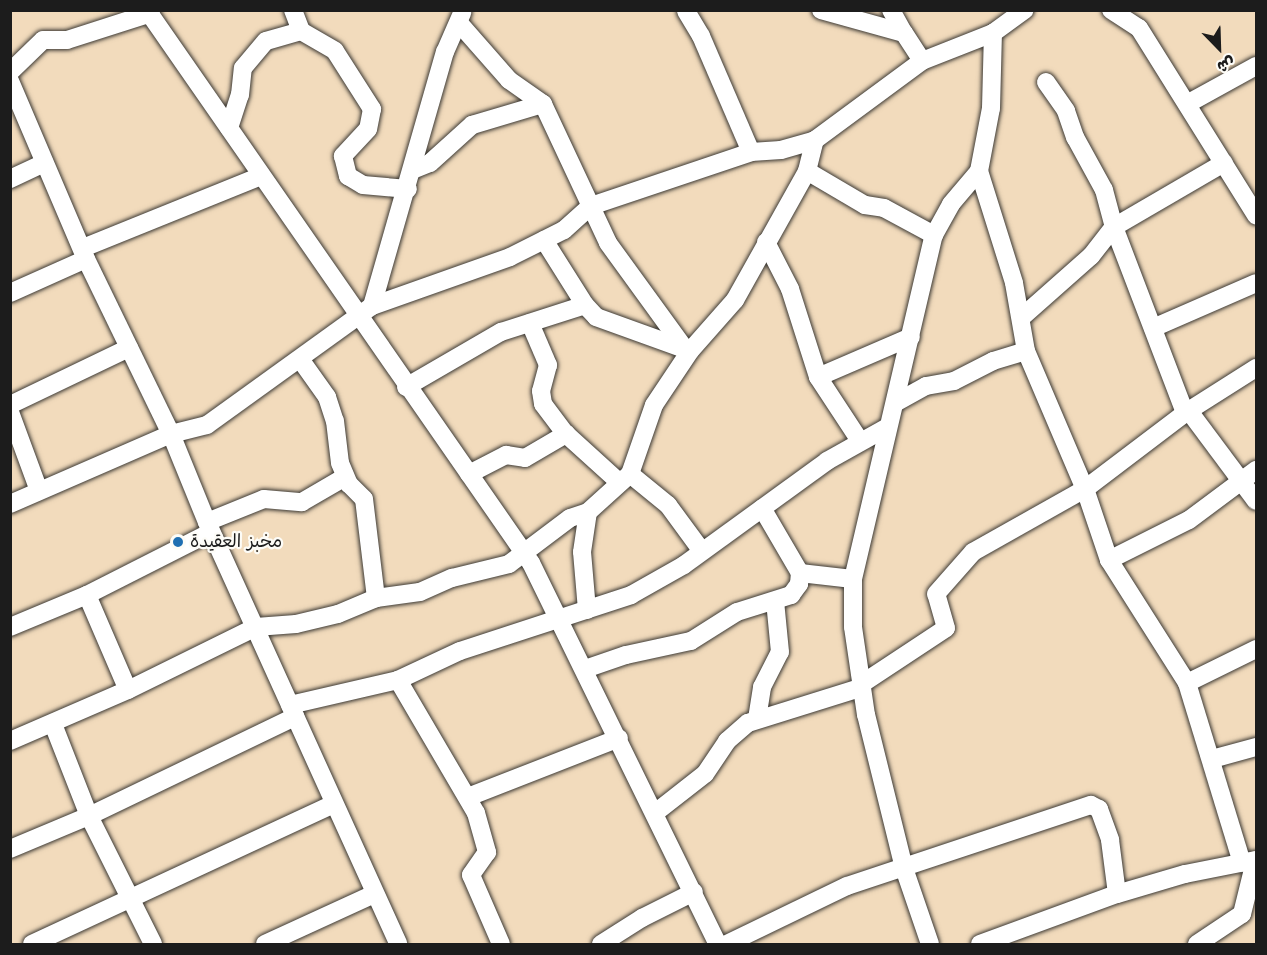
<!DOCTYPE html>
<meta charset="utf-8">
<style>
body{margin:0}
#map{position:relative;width:1267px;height:955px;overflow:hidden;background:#f2dbbc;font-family:"Comic Neue","Playpen Sans Arabic",sans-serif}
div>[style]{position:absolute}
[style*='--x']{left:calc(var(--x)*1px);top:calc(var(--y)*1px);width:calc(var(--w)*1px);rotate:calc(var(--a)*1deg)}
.roads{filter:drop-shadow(0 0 2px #3c3934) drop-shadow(0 0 2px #3c3934)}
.minor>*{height:18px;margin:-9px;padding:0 9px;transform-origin:9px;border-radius:9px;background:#fff}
.dots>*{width:16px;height:16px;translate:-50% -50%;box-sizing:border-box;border:3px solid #fdfcf7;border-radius:50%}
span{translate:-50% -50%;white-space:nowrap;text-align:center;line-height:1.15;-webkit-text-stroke:4.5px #fdfcf7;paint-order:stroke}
.poi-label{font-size:18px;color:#1c1c1c}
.left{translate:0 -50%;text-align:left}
.frame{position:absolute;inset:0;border:12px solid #1c1c1c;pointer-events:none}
.north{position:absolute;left:1189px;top:18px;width:60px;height:60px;-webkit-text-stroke:4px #fdfcf7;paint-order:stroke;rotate:157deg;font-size:16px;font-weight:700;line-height:24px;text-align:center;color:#1c1c1c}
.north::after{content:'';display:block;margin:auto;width:21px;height:27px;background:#1c1c1c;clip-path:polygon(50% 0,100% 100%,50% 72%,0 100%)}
</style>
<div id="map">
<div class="roads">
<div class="minor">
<div style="--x:147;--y:10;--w:673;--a:55.22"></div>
<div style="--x:531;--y:563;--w:424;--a:63.9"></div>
<div style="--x:293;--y:10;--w:22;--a:69"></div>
<div style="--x:301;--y:31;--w:39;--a:30"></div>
<div style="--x:335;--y:51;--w:69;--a:57.5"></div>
<div style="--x:372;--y:109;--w:20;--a:101"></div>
<div style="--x:368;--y:129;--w:37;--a:133"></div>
<div style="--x:343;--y:156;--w:21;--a:76"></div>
<div style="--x:348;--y:176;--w:17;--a:31"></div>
<div style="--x:363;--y:185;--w:45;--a:5.1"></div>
<div style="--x:821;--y:10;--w:86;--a:15.5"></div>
<div style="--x:904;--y:33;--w:33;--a:57"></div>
<div style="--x:891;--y:10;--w:26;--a:61"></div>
<div style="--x:1111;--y:10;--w:33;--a:33"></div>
<div style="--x:1139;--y:28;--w:221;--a:58"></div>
<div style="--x:686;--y:11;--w:29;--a:59"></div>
<div style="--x:701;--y:36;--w:126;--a:66.7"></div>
<div style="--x:459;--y:23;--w:76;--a:48.7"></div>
<div style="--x:509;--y:80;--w:42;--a:35.2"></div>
<div style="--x:543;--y:104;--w:153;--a:64.9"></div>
<div style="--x:608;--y:243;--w:131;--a:54"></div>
<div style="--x:10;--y:72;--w:46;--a:-44.1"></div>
<div style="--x:43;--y:40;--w:24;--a:0"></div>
<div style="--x:67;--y:40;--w:88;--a:-17.8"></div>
<div style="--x:10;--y:81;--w:194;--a:66.9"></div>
<div style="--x:86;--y:259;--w:195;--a:64.1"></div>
<div style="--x:171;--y:434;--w:95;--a:67.8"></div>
<div style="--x:207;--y:522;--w:463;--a:65.6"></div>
<div style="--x:1046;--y:82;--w:35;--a:55"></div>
<div style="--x:1066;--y:111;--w:28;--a:71"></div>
<div style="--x:1075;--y:137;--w:60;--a:61.3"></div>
<div style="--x:1104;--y:190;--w:38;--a:75"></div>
<div style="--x:1114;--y:227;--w:199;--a:69.1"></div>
<div style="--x:1185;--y:413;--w:7;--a:16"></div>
<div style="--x:1192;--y:415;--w:107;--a:53.3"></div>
<div style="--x:1187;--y:104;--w:79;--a:-28.8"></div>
<div style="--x:229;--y:128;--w:35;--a:-72"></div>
<div style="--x:240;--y:95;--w:27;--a:-84"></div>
<div style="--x:243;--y:68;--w:35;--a:-50"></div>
<div style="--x:266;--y:41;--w:36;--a:-16"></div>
<div style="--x:415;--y:169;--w:16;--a:-22"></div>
<div style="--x:430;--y:163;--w:57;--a:-42.1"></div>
<div style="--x:472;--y:125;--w:74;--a:-16.5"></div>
<div style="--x:807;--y:171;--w:67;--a:30.4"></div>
<div style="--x:865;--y:205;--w:19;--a:9"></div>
<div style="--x:884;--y:208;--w:57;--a:28.4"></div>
<div style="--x:979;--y:171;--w:117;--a:72.6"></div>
<div style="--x:1014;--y:283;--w:69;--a:80"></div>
<div style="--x:1026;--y:351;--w:150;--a:66.9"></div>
<div style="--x:1085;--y:489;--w:75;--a:71.3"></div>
<div style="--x:1109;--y:560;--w:146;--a:57.6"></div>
<div style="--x:1187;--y:683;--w:188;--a:73"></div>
<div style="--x:10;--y:179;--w:38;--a:-25"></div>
<div style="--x:544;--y:240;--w:77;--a:57.8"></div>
<div style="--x:766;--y:242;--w:53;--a:62.9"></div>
<div style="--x:790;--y:289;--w:92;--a:72.3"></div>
<div style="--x:818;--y:377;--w:77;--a:56.7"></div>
<div style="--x:83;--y:248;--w:192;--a:-22"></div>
<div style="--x:10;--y:293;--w:83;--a:-24.1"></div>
<div style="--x:372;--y:306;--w:264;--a:-74"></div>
<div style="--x:445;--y:52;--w:43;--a:-66.4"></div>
<div style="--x:1022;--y:317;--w:92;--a:-41.5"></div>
<div style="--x:1091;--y:256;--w:37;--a:-52"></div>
<div style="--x:1114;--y:227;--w:127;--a:-30.2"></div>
<div style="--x:530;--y:323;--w:46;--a:66.8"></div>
<div style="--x:548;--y:365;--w:27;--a:105"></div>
<div style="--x:541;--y:391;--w:13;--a:81"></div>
<div style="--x:543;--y:404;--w:38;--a:53"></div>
<div style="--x:566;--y:434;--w:72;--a:42.2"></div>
<div style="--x:1153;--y:328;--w:112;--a:-23.6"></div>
<div style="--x:300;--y:359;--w:47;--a:54.6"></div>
<div style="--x:327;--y:397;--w:25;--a:72"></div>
<div style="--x:335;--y:421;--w:42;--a:83.2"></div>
<div style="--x:340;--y:463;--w:23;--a:67"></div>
<div style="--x:349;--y:484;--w:21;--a:45"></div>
<div style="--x:364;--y:499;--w:100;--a:83.1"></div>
<div style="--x:818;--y:377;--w:101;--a:-23.3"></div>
<div style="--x:406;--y:387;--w:110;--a:-30.1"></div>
<div style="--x:501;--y:332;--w:88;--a:-17.8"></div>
<div style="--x:585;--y:305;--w:16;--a:47"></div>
<div style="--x:596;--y:317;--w:95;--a:19.8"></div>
<div style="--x:897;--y:402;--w:33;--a:-29"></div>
<div style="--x:926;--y:386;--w:28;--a:-10"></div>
<div style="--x:954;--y:381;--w:44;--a:-27.1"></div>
<div style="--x:993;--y:361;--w:34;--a:-17"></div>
<div style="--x:10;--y:405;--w:132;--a:-25.6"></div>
<div style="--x:10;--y:412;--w:84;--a:69.8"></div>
<div style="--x:469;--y:474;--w:42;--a:-27.2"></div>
<div style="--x:506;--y:455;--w:19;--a:9"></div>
<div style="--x:525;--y:458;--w:48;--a:-30.3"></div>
<div style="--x:630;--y:474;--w:49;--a:39.2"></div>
<div style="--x:668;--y:505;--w:56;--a:53.7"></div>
<div style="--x:10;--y:504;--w:176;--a:-23.5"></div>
<div style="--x:171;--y:434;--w:37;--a:-14"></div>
<div style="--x:207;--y:425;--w:203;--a:-35.8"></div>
<div style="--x:372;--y:306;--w:146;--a:-19.5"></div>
<div style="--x:510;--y:257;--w:60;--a:-26.6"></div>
<div style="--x:564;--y:230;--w:36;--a:-42"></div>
<div style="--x:591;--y:206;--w:169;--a:-18.6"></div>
<div style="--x:751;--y:152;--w:30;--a:-4"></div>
<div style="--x:781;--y:150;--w:35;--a:-16"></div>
<div style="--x:815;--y:140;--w:133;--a:-36.4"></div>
<div style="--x:922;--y:61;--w:76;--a:-21.5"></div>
<div style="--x:207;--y:522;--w:61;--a:-22"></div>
<div style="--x:264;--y:499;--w:38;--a:5"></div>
<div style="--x:302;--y:502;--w:50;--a:-30.2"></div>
<div style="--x:1109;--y:560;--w:89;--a:-26.6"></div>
<div style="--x:1189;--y:520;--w:84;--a:-36.7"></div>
<div style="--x:800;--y:573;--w:53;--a:6.5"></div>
<div style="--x:87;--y:595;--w:103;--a:66.7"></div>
<div style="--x:587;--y:610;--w:58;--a:-94.9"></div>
<div style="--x:582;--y:552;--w:40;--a:-81.5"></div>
<div style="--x:10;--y:627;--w:83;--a:-22.6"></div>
<div style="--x:87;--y:595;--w:139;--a:-26.9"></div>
<div style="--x:585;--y:669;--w:43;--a:-18.9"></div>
<div style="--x:626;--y:655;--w:66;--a:-12.2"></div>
<div style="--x:691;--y:641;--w:54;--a:-32.2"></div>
<div style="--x:737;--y:612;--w:57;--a:-17.5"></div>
<div style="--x:791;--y:595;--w:14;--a:-54"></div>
<div style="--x:799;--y:584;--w:11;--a:-85"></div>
<div style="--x:800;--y:573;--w:75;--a:-120.3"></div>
<div style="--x:398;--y:680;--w:154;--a:59.6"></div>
<div style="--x:476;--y:813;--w:41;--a:74.2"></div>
<div style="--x:487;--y:852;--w:28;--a:125"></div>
<div style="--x:471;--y:875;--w:75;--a:66.5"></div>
<div style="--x:1187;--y:683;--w:77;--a:-26.2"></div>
<div style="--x:860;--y:685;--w:103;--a:-33.5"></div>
<div style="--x:946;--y:628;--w:35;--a:-106"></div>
<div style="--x:936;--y:594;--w:56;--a:-48.6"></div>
<div style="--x:973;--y:552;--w:129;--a:-29.4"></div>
<div style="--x:1085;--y:489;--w:126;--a:-37.2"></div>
<div style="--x:1185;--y:413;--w:84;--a:-32.4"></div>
<div style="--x:290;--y:705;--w:111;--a:-13"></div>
<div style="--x:398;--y:680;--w:68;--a:-25.1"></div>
<div style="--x:460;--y:651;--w:180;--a:-18.1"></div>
<div style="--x:631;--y:595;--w:61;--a:-29.5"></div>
<div style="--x:684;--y:565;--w:177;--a:-36"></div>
<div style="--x:827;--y:461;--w:68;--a:-29.2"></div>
<div style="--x:757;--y:719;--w:32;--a:-81"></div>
<div style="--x:762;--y:687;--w:39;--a:-63"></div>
<div style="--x:780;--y:652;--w:51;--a:-95.6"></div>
<div style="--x:53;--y:724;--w:99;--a:68.6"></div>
<div style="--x:89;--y:816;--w:143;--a:63.4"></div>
<div style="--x:10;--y:741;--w:129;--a:-23.4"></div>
<div style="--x:128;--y:690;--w:143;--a:-26.2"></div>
<div style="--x:256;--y:627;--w:40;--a:-4.3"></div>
<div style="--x:296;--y:624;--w:43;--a:-13.4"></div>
<div style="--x:338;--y:614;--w:41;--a:-22.8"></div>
<div style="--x:376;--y:598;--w:44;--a:-7.8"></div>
<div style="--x:420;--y:592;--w:35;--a:-24"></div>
<div style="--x:452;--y:578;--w:59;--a:-13.8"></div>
<div style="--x:509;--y:564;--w:76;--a:-37"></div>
<div style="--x:570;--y:518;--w:19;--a:-18"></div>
<div style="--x:588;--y:512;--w:57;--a:-42.1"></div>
<div style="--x:630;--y:474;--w:73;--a:-70.8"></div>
<div style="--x:654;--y:405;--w:65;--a:-56.3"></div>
<div style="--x:690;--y:351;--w:68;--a:-48.6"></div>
<div style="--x:735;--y:300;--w:148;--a:-60.8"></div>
<div style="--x:807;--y:171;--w:32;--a:-76"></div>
<div style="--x:1212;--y:759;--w:46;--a:-15.3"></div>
<div style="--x:468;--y:797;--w:162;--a:-21.3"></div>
<div style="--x:655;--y:813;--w:63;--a:-38"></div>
<div style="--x:705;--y:774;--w:40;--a:-56"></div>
<div style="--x:727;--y:741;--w:28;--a:-41"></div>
<div style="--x:748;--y:723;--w:117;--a:-17.4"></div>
<div style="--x:10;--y:849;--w:86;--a:-22.7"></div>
<div style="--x:89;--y:816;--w:229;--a:-25.7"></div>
<div style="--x:32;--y:944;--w:332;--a:-24.9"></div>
<div style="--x:265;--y:944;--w:120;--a:-24.6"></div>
<div style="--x:601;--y:944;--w:49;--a:-32.4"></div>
<div style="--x:642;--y:918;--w:58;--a:-26.6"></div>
<div style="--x:727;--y:944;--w:133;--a:-25.8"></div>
<div style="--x:847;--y:886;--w:257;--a:-18.4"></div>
<div style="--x:1091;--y:805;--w:9;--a:27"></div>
<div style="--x:1099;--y:809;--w:33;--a:70"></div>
<div style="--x:1110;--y:840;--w:54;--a:82.6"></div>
<div style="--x:930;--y:944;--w:80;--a:-108.9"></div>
<div style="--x:904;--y:868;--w:158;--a:-103.9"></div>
<div style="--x:866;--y:715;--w:89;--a:-98.4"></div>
<div style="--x:853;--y:627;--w:48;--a:-90"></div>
<div style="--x:853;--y:579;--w:353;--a:-76.8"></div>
<div style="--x:934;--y:235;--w:35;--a:-61"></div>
<div style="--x:951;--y:204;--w:43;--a:-49.7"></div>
<div style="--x:979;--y:171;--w:64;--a:-79.2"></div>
<div style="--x:991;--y:108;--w:75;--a:-88.5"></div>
<div style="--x:993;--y:33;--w:39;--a:-36"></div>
<div style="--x:980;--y:944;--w:146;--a:-20.1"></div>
<div style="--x:1117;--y:894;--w:71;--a:-16.4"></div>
<div style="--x:1185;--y:874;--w:72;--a:-11.2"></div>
<div style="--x:1197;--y:944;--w:54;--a:-33.7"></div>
<div style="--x:1242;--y:914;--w:55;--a:-76.2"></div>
</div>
</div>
<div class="dots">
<div style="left:178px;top:542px;background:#1f6fb2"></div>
</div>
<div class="poi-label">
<span class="left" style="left:190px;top:542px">مخبز العقيدة</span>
</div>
<div class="frame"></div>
<div class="north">ش</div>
</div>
